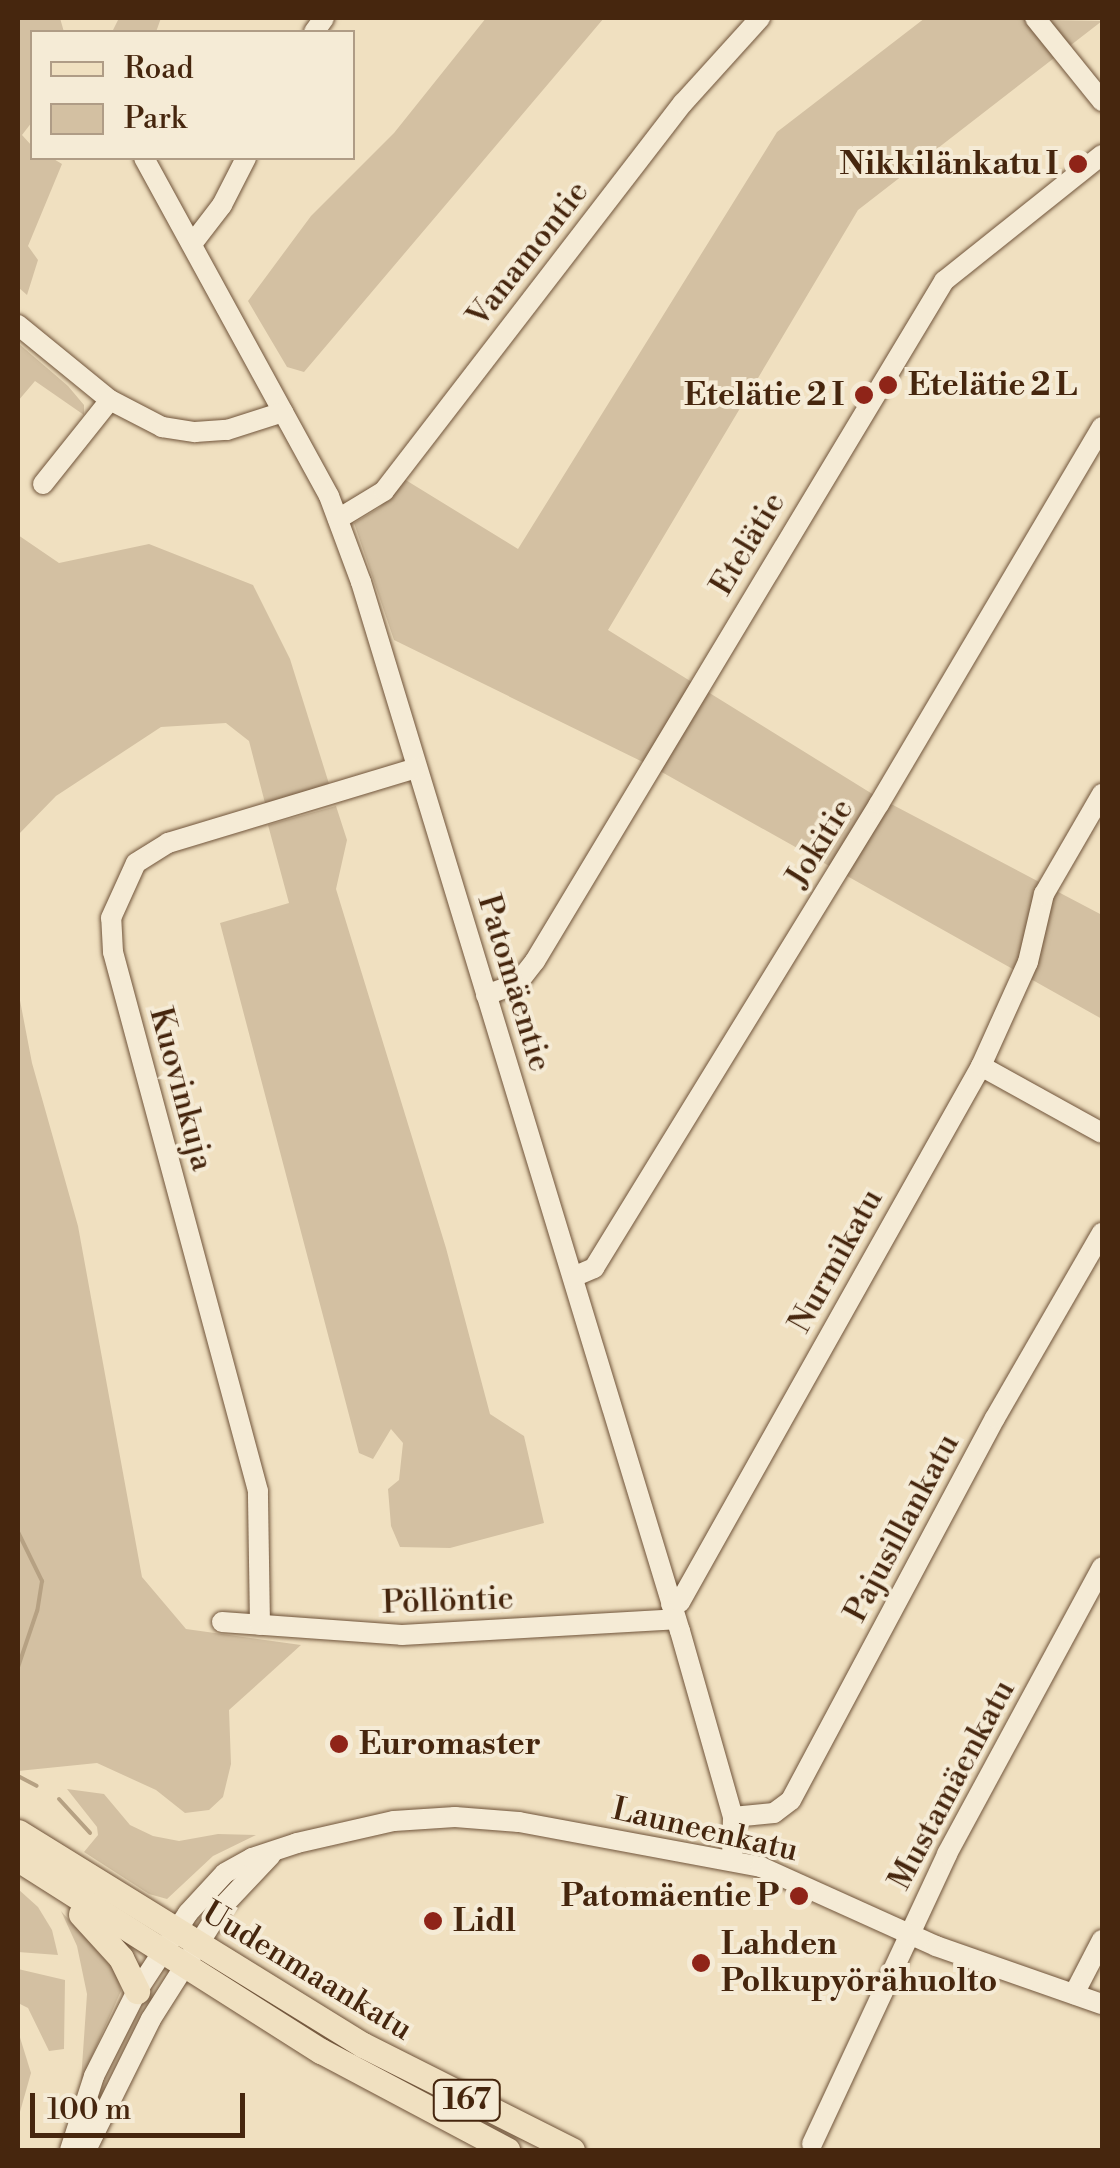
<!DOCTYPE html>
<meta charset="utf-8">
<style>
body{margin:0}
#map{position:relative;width:1120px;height:2168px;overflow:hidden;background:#f0e0c0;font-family:"Libre Bodoni",serif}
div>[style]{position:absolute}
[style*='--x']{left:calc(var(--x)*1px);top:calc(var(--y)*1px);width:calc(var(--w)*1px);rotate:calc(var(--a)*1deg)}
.green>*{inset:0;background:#d3c0a2}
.stream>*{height:4px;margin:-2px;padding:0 2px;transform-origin:2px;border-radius:2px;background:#b6a183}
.roads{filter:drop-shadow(0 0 2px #70543a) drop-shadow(0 0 2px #70543a)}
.minor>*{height:20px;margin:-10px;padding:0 10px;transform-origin:10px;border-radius:10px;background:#f5ebd6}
.major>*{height:25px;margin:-12.5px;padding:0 12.5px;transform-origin:12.5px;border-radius:12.5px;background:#f0e0c0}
.dots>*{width:28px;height:28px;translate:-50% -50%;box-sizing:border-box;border:5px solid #f5ebd6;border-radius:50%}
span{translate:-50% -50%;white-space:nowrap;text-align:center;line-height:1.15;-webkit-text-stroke:8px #f5ebd6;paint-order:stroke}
.shield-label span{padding:2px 8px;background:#f5ebd6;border:2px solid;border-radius:8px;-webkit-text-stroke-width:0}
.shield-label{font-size:30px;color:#46260e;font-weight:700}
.poi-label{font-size:32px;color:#46260e;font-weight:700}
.right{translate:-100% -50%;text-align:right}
.left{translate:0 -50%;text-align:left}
.street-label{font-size:32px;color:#46260e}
.frame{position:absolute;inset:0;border:20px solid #46260e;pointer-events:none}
.legend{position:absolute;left:30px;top:30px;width:325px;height:130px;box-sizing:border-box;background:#f5ebd6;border:2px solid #af9c86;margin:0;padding:12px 18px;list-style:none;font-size:30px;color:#46260e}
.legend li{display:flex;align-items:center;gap:20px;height:50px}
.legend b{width:50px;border:2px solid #af9c86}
.scale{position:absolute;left:30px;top:2093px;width:215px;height:45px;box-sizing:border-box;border:5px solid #46260e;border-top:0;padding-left:12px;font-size:30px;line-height:35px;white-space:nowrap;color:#46260e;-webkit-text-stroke:8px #f5ebd6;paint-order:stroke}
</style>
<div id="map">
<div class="green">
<div style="clip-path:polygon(18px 18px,60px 18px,64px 32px,32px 32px,32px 122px,22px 135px,32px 146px,32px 158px,52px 158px,62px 164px,28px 246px,38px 260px,27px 295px,18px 287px)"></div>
<div style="clip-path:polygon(119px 18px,161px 18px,156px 32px,112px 32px)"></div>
<div style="clip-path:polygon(486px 18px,604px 18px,304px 372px,287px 367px,248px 301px,311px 216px,394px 133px)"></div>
<div style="clip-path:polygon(925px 18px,1102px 21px,858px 210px,608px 630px,874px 795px,1102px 915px,1102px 1019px,651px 766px,394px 640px,354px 523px,379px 508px,404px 479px,518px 549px,777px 132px)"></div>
<div style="clip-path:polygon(18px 343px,68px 386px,84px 405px,84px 415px,35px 381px,18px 401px)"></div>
<div style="clip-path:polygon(18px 535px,59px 563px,149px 544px,253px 585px,290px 659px,330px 787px,266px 807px,249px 741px,226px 723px,161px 727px,56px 796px,18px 835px)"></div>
<div style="clip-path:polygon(336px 806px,347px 840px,336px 889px,446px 1248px,490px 1414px,524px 1436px,544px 1523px,450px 1548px,400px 1547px,391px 1526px,388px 1489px,399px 1480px,403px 1443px,391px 1429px,373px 1459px,359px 1453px,220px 923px,289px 903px,268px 825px)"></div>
<div style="clip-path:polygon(18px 990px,32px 1063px,78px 1226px,142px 1577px,186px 1629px,301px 1645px,229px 1710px,231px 1764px,223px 1797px,209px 1810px,185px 1813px,156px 1790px,97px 1763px,18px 1771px)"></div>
<div style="clip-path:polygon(67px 1789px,104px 1794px,130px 1825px,153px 1836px,179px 1841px,218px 1834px,256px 1835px,213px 1856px,167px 1899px,149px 1894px,84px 1852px,98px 1835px,97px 1827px)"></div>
<div style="clip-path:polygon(18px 1889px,38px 1907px,52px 1930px,58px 1955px,18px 1952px)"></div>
<div style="clip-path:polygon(61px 1911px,117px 1973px,121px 1991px,81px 2081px,87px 1994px,77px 1946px)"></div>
<div style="clip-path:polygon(18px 1969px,65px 1980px,64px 2049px,49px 2051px,28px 2008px,18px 2003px)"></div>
<div style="clip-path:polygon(18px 2031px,31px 2073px,18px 2119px)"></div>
</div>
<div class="stream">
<div style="--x:18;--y:1326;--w:53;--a:90"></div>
<div style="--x:18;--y:1532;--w:55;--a:63.9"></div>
<div style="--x:42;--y:1581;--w:30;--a:99"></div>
<div style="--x:37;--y:1611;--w:59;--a:108.7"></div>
<div style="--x:18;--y:1776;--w:21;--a:28"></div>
<div style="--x:59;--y:1799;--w:46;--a:47.6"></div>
</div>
<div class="roads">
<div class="minor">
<div style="--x:1035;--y:18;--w:107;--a:51.1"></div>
<div style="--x:314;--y:32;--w:17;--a:-54"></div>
<div style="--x:144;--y:158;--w:385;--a:61.3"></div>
<div style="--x:329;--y:496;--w:92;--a:69.6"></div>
<div style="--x:361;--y:582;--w:1096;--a:73.09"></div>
<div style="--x:680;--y:1631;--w:193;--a:74.1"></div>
<div style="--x:733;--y:1817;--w:44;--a:91.3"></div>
<div style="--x:192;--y:244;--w:49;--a:-52.4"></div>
<div style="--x:222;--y:205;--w:53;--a:-62.9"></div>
<div style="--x:18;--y:325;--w:119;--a:39.2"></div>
<div style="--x:110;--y:400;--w:59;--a:27.4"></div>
<div style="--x:162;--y:427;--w:33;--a:9"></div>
<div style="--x:195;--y:432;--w:32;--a:-4"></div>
<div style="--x:227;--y:430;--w:59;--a:-17.8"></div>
<div style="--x:43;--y:484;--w:107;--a:-51.4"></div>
<div style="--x:338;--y:519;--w:54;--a:-31.3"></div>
<div style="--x:384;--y:491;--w:490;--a:-52.4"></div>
<div style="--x:683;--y:103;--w:115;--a:-47.8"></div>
<div style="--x:486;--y:995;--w:33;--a:-20"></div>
<div style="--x:517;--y:984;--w:29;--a:-52"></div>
<div style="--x:535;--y:961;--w:794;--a:-58.97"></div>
<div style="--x:944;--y:281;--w:202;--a:-38.6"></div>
<div style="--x:981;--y:1066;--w:138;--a:29"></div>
<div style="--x:573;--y:1277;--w:23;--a:-23"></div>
<div style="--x:594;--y:1268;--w:545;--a:-58.44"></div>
<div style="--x:879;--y:804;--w:438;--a:-59.4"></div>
<div style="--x:671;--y:1604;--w:9;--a:-13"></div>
<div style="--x:680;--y:1602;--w:615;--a:-60.68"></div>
<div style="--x:981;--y:1066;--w:114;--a:-65.7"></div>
<div style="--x:1028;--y:962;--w:70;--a:-76.8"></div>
<div style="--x:1044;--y:894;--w:116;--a:-59.9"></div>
<div style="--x:222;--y:1622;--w:180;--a:4.1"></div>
<div style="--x:402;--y:1635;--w:274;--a:-3.3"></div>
<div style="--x:260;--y:1625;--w:134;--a:-90.9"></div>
<div style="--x:258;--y:1491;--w:558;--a:-105.06"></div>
<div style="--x:113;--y:952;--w:34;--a:-93"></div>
<div style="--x:111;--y:918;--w:60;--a:-65.6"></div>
<div style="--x:136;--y:863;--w:38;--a:-32"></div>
<div style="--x:168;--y:843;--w:259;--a:-16.8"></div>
<div style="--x:733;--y:1817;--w:41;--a:-5.6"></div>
<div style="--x:774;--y:1813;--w:21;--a:-37"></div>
<div style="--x:791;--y:1800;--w:433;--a:-61.9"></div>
<div style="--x:995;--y:1418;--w:214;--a:-60"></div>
<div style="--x:1074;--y:1994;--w:61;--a:-62.6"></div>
<div style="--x:812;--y:2144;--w:320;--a:-65"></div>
<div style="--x:947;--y:1854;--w:326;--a:-61.6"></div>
<div style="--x:70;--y:2150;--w:78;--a:-72"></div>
<div style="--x:94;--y:2076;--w:95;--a:-63.2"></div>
<div style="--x:137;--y:1991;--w:93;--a:-56.8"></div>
<div style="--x:188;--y:1913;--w:54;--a:-47.2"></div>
<div style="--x:225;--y:1873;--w:31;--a:-29"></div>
<div style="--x:252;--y:1858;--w:47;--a:-18.4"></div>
<div style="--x:297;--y:1843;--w:99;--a:-12.8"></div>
<div style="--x:394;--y:1821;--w:61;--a:-3.8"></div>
<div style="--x:455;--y:1817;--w:64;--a:4.5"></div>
<div style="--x:519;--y:1822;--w:246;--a:10.5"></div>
<div style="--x:761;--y:1867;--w:192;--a:24.3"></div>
<div style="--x:936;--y:1946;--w:176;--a:19.3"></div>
<div style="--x:86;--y:2150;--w:146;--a:-63.6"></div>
<div style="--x:151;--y:2019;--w:133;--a:-57.6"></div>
<div style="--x:222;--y:1907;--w:71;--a:-46.7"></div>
</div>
<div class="major">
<div style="--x:18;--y:1832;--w:405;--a:31.7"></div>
<div style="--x:363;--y:2045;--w:234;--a:26.7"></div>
<div style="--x:18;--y:1859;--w:359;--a:32.4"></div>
<div style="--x:321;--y:2051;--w:211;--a:28"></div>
<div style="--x:81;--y:1914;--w:59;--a:47.7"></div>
<div style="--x:121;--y:1958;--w:37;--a:64"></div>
</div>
</div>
<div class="dots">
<div style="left:1078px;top:164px;background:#8f2418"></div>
<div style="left:888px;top:385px;background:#8f2418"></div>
<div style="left:864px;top:395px;background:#8f2418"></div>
<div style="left:339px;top:1744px;background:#8f2418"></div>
<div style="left:799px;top:1896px;background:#8f2418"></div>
<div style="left:433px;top:1921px;background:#8f2418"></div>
<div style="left:701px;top:1963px;background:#8f2418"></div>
</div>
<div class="shield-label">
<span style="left:467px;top:2100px">167</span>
</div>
<div class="poi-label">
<span class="right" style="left:1058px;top:164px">Nikkilänkatu I</span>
<span class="left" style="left:908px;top:385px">Etelätie 2 L</span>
<span class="right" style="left:844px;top:395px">Etelätie 2 I</span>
<span class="left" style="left:359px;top:1744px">Euromaster</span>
<span class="right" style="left:779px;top:1896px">Patomäentie P</span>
<span class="left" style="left:453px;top:1921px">Lidl</span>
<span class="left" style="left:721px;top:1963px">Lahden<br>Polkupyörähuolto</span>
</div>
<div class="street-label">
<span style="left:528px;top:254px;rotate:-52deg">Vanamontie</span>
<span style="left:748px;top:544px;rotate:-59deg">Etelätie</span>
<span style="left:820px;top:843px;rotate:-58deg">Jokitie</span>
<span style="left:514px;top:983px;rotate:73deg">Patomäentie</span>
<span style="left:181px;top:1089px;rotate:75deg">Kuovinkuja</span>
<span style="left:836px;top:1261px;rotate:-61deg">Nurmikatu</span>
<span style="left:902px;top:1528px;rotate:-62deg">Pajusillankatu</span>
<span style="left:448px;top:1601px;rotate:-2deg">Pöllöntie</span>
<span style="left:952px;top:1785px;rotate:-62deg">Mustamäenkatu</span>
<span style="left:705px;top:1830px;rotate:13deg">Launeenkatu</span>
<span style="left:307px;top:1971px;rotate:31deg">Uudenmaankatu</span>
</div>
<div class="frame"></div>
<ul class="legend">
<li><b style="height:12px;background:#f0e0c0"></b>Road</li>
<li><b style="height:28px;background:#d3c0a2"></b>Park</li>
</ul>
<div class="scale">100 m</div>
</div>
